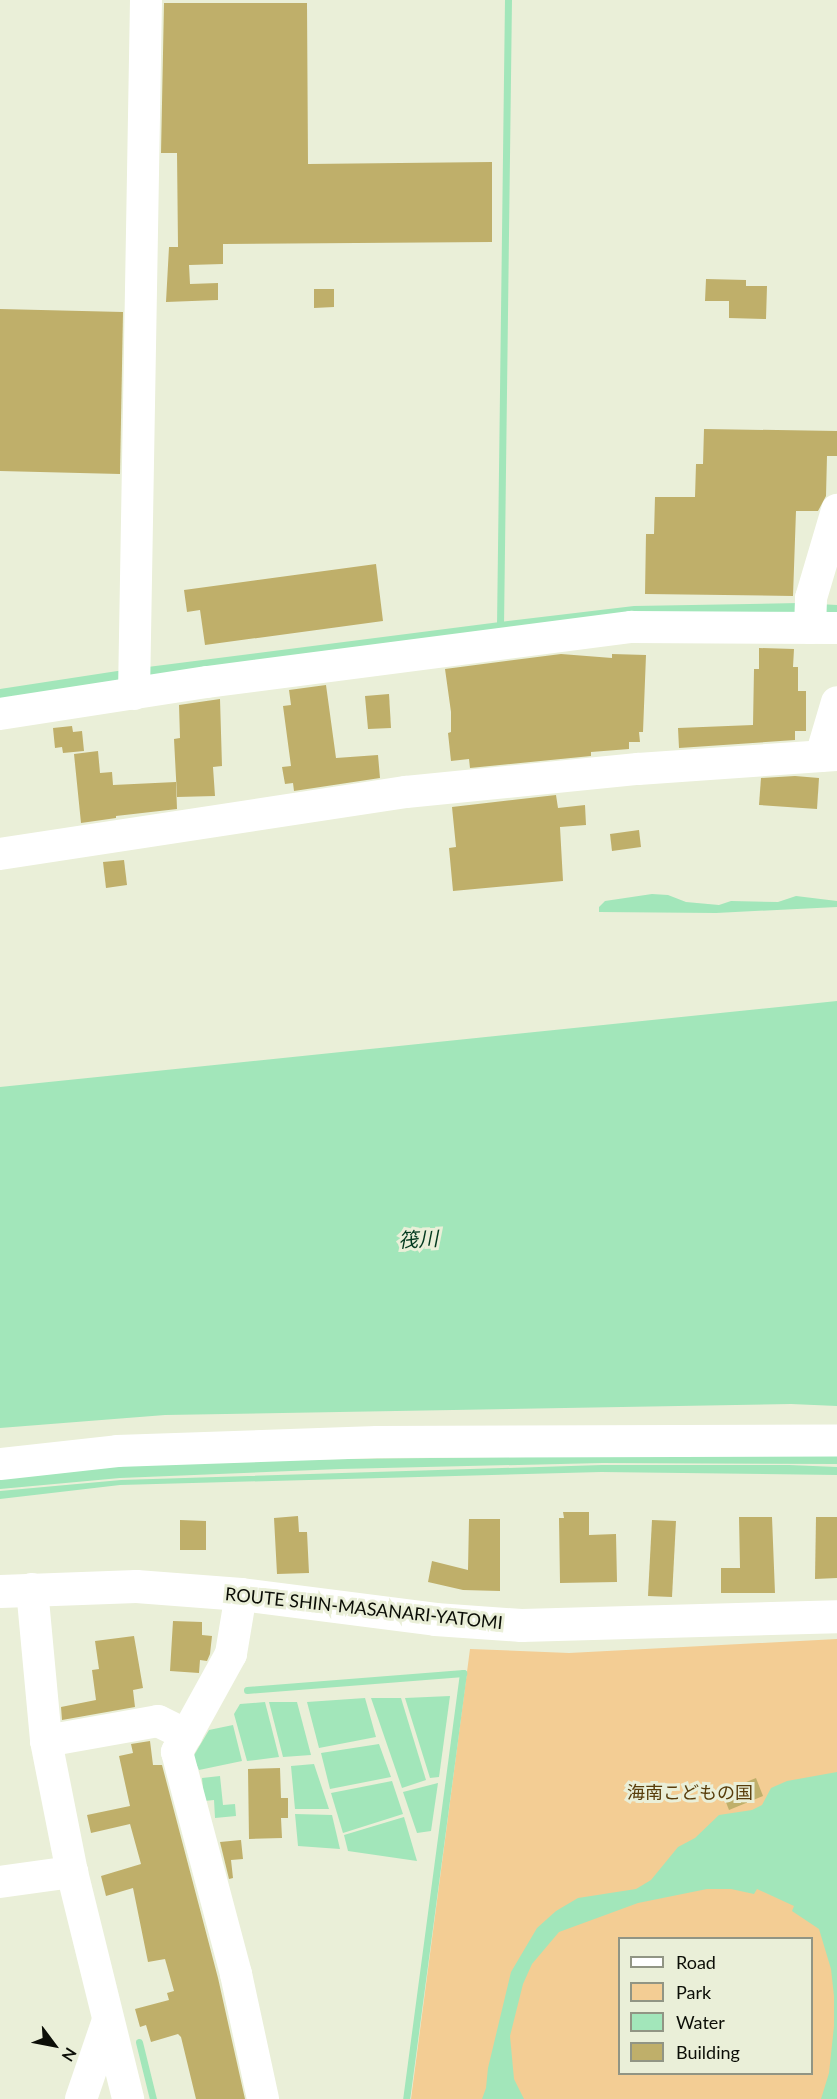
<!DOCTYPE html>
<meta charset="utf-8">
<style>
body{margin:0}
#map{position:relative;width:837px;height:2099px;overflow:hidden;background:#eaefd8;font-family:Lato,"Noto Sans JP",sans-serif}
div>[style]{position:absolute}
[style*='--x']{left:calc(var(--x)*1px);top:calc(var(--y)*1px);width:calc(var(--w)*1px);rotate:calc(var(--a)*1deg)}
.green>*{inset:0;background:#f3cd94}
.water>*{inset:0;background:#a2e6ba}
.stream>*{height:7px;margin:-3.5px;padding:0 3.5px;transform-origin:3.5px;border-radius:3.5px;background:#a2e6ba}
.building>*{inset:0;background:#bfaf6a}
.minor>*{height:32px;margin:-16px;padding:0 16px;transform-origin:16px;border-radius:16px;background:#fff}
.major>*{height:33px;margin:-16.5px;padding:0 16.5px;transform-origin:16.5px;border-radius:16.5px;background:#fff}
span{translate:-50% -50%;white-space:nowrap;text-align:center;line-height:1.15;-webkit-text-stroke:6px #eaefd8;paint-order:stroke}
.street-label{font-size:18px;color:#0c0e07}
.park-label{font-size:18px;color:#583d0b}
.water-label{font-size:20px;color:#02391e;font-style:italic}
.legend{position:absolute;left:618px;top:1937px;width:195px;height:138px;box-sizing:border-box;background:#eaefd8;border:2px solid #919584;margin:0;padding:8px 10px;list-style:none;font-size:18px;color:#0c0e07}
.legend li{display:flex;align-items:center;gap:12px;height:30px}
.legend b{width:30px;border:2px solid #919584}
.north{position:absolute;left:24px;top:2015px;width:60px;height:60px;-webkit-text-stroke:4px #eaefd8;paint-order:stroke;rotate:122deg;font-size:16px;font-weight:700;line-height:24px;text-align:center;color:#0c0e07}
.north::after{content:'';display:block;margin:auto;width:21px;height:27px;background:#0c0e07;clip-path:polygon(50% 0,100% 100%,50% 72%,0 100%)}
</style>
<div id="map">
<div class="green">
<div style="clip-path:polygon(evenodd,837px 1639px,837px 2099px,411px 2099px,470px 1649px,569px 1653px,837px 1639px,620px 1938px,812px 1938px,812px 2074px,620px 2074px,620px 1938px)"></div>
</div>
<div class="water">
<div style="clip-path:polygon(799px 603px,837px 605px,837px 615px,0 700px,0 689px,124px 670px,500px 622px,634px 606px)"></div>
<div style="clip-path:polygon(652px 894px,668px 895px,686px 902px,719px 905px,731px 901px,778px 902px,796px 896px,837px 901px,837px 907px,716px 913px,599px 912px,599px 907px,605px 901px)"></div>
<div style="clip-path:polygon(837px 1001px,837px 1406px,791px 1404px,165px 1415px,0 1428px,0 1087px)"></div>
<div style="clip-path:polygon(837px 1453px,837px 1464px,602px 1463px,340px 1469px,120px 1478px,0 1489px,0 1476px,122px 1462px)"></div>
<div style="clip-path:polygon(602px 1465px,789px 1465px,837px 1467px,837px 1475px,601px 1472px,120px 1485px,0 1499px,0 1491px,121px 1480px)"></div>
<div style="clip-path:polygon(450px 1696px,439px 1777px,430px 1778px,405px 1698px)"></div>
<div style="clip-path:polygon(365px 1698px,376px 1737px,319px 1748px,307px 1702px)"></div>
<div style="clip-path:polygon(371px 1698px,401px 1698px,426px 1780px,402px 1788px)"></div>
<div style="clip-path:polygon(265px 1702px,279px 1757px,247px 1761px,234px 1714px,240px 1704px)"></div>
<div style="clip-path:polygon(269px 1702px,297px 1702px,311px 1755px,283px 1757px)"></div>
<div style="clip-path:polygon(233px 1725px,242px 1761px,199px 1770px,193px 1757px,209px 1730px)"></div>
<div style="clip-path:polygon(379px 1744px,391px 1777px,330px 1789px,321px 1753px)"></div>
<div style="clip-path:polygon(314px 1764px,329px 1809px,295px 1809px,291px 1766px)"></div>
<div style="clip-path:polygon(837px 1772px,837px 2099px,821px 2099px,829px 2073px,834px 2026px,834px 1996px,831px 1969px,819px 1929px,792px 1911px,794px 1906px,757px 1889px,754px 1894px,731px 1889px,707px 1889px,638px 1903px,559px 1932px,532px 1964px,523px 1984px,510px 2036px,514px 2079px,524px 2099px,482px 2099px,486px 2088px,488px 2068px,511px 1972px,537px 1928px,556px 1911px,578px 1898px,636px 1889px,651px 1880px,678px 1847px,695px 1838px,719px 1815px,752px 1810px,762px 1805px,771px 1788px,787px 1781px)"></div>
<div style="clip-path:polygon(220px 1776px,223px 1805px,235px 1804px,236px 1816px,215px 1818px,214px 1800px,204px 1801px,202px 1778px)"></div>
<div style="clip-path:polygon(392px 1781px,403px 1814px,343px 1833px,331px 1793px)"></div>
<div style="clip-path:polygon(438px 1783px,431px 1831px,417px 1833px,403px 1792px)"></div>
<div style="clip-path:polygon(295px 1814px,332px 1815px,340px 1849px,298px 1846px)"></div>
<div style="clip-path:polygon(404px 1817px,417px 1861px,348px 1851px,344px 1835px)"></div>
</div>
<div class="stream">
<div style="--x:500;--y:627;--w:627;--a:-89.27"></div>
<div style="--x:247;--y:1690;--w:217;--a:-4.5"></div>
<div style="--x:463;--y:1673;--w:430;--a:97.6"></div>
<div style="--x:139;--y:2042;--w:59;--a:76.2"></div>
</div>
<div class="building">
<div style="clip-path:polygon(164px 3px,307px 3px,308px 164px,492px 162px,492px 242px,223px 244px,223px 264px,189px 265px,190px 284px,218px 283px,218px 300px,166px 302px,169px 247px,178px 247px,177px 153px,161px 153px)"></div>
<div style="clip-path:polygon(706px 279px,746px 280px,746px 286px,767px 286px,766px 319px,729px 318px,729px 301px,705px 301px)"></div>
<div style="clip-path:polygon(314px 289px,334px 289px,334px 307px,314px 308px)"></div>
<div style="clip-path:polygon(0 309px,123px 312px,120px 474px,0 471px)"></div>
<div style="clip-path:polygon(704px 429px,837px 431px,837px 456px,827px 456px,826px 496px,818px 511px,796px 511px,793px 596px,645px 594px,646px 534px,654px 534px,655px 497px,695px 497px,696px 464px,703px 464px)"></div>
<div style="clip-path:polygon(376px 564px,383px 621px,205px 645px,200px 610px,187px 612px,184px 590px)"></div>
<div style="clip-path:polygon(759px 648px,794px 649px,793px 667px,798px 667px,798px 691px,806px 691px,806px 731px,795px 731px,795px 740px,679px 748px,678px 728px,753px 725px,754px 669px,759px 669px)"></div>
<div style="clip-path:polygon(561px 654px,612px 658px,612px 654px,646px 655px,643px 732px,639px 732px,640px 742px,629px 742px,629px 749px,591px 752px,591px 756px,470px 768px,469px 759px,451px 761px,448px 733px,451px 732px,451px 712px,445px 669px)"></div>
<div style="clip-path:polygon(326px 685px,336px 758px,378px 755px,380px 778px,294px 791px,293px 783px,285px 784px,282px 767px,291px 766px,283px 706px,291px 705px,289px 690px)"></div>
<div style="clip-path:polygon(389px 694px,391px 728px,368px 729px,365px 696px)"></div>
<div style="clip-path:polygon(220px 699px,222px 766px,213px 767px,215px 796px,177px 797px,174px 739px,180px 738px,179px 705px)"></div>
<div style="clip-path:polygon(72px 726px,73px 732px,82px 731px,84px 751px,63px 753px,62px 747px,55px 748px,53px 728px)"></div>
<div style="clip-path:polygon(98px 751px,100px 773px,112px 772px,113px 785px,176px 782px,177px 809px,116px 816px,116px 818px,81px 823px,74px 754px)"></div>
<div style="clip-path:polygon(795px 776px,819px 778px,817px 809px,759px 805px,761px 778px)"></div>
<div style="clip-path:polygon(556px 795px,558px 808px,585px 805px,586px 825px,560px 827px,563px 881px,453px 891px,449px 848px,456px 847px,452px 807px)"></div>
<div style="clip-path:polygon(639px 830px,641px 847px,612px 851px,610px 834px)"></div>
<div style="clip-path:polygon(124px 860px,127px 885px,106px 888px,103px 862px)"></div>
<div style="clip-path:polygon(563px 1512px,589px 1512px,589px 1535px,616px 1534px,617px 1582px,560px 1583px,559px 1518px,564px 1518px)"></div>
<div style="clip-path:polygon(298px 1516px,299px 1532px,307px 1532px,309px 1573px,277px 1574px,274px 1518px)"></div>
<div style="clip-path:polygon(739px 1517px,772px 1517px,775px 1593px,721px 1593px,721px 1568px,740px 1568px)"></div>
<div style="clip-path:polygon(816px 1517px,837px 1517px,837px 1578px,815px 1579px)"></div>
<div style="clip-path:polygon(469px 1519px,500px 1519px,500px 1591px,463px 1590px,428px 1582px,432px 1561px,468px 1570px)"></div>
<div style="clip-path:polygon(180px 1520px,206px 1521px,206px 1550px,180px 1550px)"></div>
<div style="clip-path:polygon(652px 1520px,676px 1521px,672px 1597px,648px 1596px)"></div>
<div style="clip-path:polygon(173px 1621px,202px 1622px,202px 1635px,212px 1636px,210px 1654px,207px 1661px,200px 1660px,199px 1673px,170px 1671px)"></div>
<div style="clip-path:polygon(134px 1636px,143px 1688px,133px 1690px,135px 1707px,62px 1720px,61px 1707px,96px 1700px,92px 1670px,99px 1669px,95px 1641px)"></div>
<div style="clip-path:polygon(150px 1741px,153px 1765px,162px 1765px,218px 1978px,245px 2099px,196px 2099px,181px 2037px,178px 2034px,151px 2042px,146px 2025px,140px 2027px,135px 2009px,169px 2000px,167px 1993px,174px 1991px,165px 1959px,148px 1962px,133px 1888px,106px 1896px,101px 1876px,141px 1864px,130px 1824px,91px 1833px,87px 1815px,130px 1806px,119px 1756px,133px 1753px,131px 1744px)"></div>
<div style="clip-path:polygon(280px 1768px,281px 1798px,288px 1798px,288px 1818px,281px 1818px,282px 1838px,249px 1839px,248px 1769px)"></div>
<div style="clip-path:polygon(756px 1778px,763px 1796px,729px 1810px,722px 1792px)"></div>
<div style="clip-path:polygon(241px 1840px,243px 1859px,231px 1860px,233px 1878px,229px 1879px,220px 1842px)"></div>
</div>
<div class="minor">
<div style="--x:810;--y:628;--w:30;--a:-88"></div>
<div style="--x:811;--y:598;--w:92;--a:-73.5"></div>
<div style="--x:134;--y:694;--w:694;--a:-89.01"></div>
<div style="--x:0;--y:714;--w:209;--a:-8.8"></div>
<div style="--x:207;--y:682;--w:428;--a:-7.4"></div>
<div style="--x:631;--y:627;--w:206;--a:0.3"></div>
<div style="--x:821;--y:756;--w:56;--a:-73.5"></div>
<div style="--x:0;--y:854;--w:411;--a:-8.7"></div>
<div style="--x:406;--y:792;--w:233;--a:-5.7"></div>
<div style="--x:638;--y:769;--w:199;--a:-4"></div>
<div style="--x:0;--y:1464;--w:118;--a:-6.3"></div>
<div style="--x:117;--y:1451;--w:260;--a:-2"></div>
<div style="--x:377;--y:1442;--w:460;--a:-0.2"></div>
<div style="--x:32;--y:1589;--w:153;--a:84.7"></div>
<div style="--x:46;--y:1741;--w:134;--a:78.8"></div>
<div style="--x:72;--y:1872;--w:234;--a:76.1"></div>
<div style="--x:241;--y:1594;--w:61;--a:99.5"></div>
<div style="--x:231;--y:1654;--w:112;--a:118.9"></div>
<div style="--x:177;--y:1752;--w:230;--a:75.1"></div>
<div style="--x:236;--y:1974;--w:128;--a:77.8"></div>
<div style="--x:46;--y:1741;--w:114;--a:-10.1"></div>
<div style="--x:158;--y:1721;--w:32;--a:26"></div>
<div style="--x:0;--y:1882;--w:73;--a:-7.9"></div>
<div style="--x:81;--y:2099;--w:83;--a:-71.1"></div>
</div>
<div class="major">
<div style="--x:0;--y:1591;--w:136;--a:-2.1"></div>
<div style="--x:136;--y:1586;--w:105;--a:4.4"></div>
<div style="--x:241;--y:1594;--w:196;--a:7.3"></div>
<div style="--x:435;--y:1619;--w:86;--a:4"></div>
<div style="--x:521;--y:1625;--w:316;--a:-1.6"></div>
</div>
<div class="street-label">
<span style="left:364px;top:1608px;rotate:6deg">ROUTE SHIN-MASANARI-YATOMI</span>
</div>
<div class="park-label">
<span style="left:690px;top:1792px">海南こどもの国</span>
</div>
<div class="water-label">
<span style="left:418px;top:1239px;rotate:-3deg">筏川</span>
</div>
<ul class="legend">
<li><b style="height:8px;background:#fff"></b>Road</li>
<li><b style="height:16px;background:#f3cd94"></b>Park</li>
<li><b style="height:16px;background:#a2e6ba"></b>Water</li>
<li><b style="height:16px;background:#bfaf6a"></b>Building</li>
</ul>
<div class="north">N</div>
</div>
